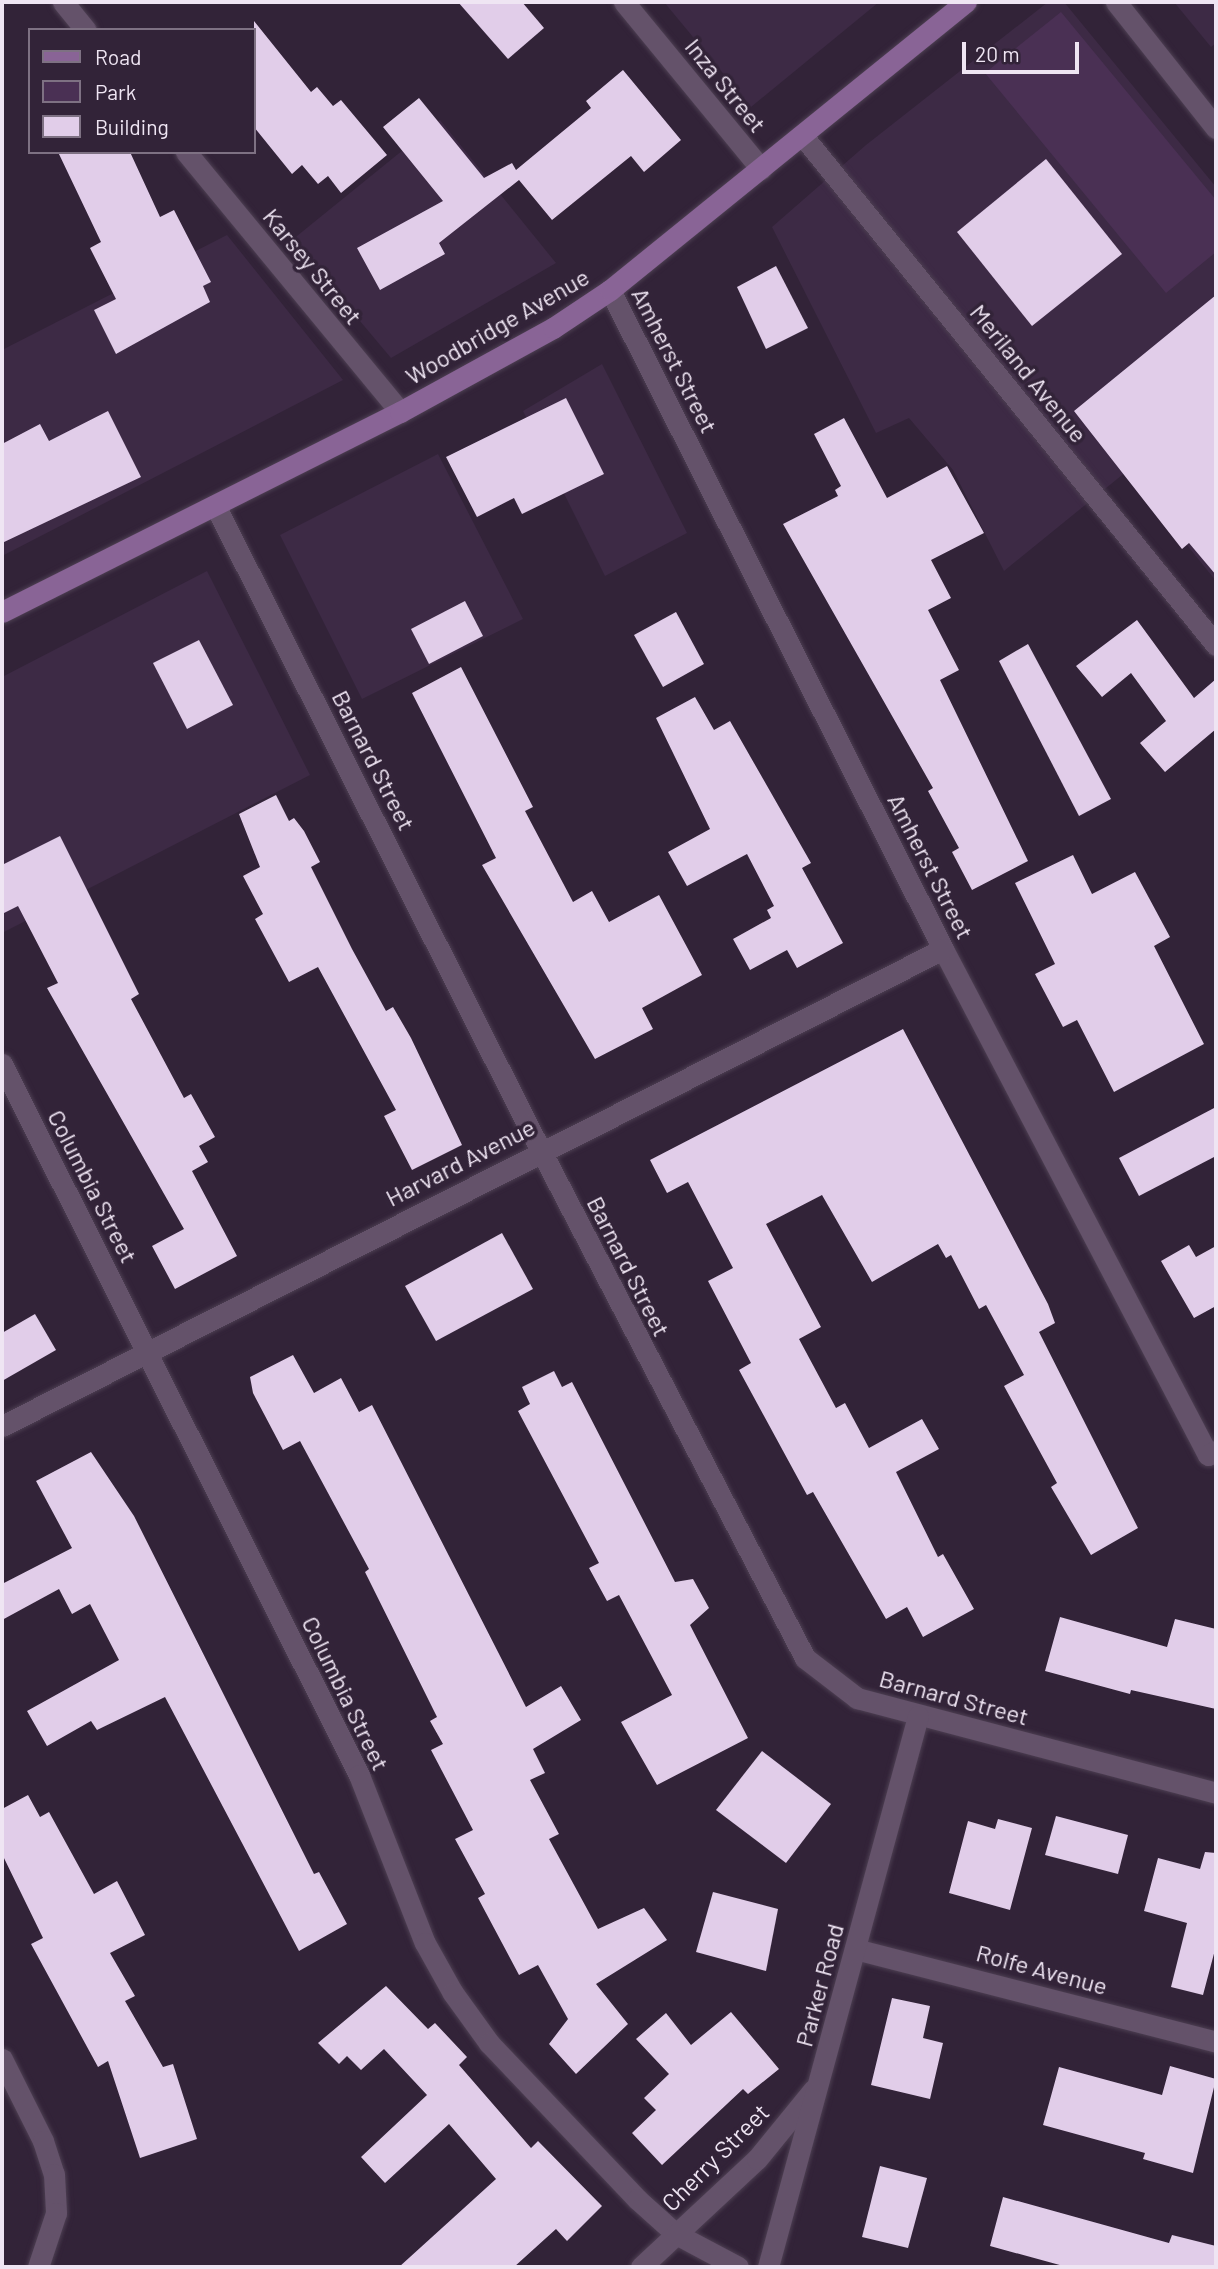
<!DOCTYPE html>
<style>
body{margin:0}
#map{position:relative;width:1218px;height:2269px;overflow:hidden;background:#322338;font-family:Barlow,sans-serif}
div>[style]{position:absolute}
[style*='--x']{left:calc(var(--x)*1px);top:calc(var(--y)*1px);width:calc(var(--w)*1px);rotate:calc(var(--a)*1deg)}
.built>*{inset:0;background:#3d2a45}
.green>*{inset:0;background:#4a3054}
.building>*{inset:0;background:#e1cde9}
.roads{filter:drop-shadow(0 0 2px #4d3f52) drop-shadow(0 0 2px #4d3f52)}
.street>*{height:21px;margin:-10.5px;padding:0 10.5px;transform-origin:10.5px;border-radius:10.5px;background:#64526a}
.secondary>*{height:21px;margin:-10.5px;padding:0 10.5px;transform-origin:10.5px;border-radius:10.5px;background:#896496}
span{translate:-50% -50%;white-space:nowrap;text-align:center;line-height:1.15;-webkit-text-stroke:7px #322338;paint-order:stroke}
.street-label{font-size:24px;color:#efe5f3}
.frame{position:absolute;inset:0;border:4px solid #efe5f3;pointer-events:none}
.legend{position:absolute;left:28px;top:28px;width:228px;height:126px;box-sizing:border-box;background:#322338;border:2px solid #7e7183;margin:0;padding:9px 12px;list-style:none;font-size:21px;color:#efe5f3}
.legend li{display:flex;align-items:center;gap:14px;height:35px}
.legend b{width:35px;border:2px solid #7e7183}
.scale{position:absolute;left:962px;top:42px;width:117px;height:32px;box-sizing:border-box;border:4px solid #efe5f3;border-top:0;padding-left:9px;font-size:21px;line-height:24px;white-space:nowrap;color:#efe5f3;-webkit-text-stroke:5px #322338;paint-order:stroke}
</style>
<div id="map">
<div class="built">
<div style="clip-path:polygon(664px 2px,879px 2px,751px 107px)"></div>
<div style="clip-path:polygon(1048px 2px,1064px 2px,1216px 187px,1216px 581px,1127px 471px,1004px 571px,953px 470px,909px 418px,876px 433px,772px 227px,866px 145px)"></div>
<div style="clip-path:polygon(1174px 2px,1216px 2px,1216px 43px,1211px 47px)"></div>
<div style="clip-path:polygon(440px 120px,556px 263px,391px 358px,292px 240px)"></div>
<div style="clip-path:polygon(227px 235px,343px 380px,2px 556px,2px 350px)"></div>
<div style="clip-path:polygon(602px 364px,687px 533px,605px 576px,523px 411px)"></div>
<div style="clip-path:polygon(438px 454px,523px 619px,362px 699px,280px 535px)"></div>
<div style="clip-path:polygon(207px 571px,310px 775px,2px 933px,2px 677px)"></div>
</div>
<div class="green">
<div style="clip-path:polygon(1061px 12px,1216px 200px,1216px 252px,1166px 293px,985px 73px)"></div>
</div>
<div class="building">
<div style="clip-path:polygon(458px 2px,522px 2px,544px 28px,508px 59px)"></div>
<div style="clip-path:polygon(254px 21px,311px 92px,317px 87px,333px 106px,341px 100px,387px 155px,341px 193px,328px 176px,318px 184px,302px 165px,292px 174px,254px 127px)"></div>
<div style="clip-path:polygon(623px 70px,681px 140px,644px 172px,631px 156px,552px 220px,519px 180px,439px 243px,445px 254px,380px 290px,357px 248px,443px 201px,383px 127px,419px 98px,484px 178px,512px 163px,516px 170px,591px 108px,586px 101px)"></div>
<div style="clip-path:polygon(58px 152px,130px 152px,160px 217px,174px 210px,211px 282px,203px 286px,210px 302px,116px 354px,94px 310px,116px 299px,90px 248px,101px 242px)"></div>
<div style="clip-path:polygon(1046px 159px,1122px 254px,1032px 326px,957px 232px)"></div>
<div style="clip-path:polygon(776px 266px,808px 328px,766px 349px,737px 287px)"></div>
<div style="clip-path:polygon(1216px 295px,1216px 575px,1189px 543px,1182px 549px,1074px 411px)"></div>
<div style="clip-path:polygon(566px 398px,604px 474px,522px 514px,514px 498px,477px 517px,446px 457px)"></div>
<div style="clip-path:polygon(108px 411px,141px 477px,2px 543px,2px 444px,40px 424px,49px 441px)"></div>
<div style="clip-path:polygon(844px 418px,887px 498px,947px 466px,984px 533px,931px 560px,951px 598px,928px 610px,959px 670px,940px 680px,1028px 861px,972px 890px,952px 852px,959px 848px,928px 791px,933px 788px,783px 524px,838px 496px,835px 490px,841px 486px,814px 434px)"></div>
<div style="clip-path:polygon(465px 601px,483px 636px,429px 664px,411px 629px)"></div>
<div style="clip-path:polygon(676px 612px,704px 664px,663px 687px,634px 635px)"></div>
<div style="clip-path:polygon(1137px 620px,1194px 698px,1216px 679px,1216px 729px,1165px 772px,1140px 743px,1166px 721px,1131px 673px,1102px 697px,1076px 666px)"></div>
<div style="clip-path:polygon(199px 640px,233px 705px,187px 729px,153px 663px)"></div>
<div style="clip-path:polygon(1028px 644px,1111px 799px,1079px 816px,999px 661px)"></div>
<div style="clip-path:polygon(461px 667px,533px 807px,525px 811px,573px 902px,592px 891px,609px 922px,659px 895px,702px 975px,642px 1008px,653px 1029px,595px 1059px,482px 865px,496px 858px,412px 693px)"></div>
<div style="clip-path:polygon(695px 697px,714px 730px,730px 721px,811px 863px,802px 868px,843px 943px,797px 968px,787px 950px,750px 970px,733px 939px,771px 918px,767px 910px,774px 906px,747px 854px,687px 886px,668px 852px,710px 829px,656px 718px)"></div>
<div style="clip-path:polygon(276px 795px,289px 821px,294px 818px,304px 831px,320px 862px,311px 867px,352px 949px,386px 1011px,393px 1007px,411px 1038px,462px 1145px,412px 1170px,384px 1116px,396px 1110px,318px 967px,289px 982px,255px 919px,263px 914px,243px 876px,260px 867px,239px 814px)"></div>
<div style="clip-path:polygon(60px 836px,139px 994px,131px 999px,184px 1098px,191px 1094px,215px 1137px,199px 1146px,208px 1162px,192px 1171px,237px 1256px,175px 1289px,152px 1246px,184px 1229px,47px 988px,58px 983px,18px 906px,2px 914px,2px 865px)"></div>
<div style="clip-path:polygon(1073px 855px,1092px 894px,1135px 872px,1170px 937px,1154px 946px,1204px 1044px,1114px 1092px,1077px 1020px,1063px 1027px,1035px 974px,1055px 964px,1015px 883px)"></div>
<div style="clip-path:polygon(903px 1029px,1048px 1304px,1055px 1323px,1039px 1332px,1138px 1528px,1091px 1555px,1051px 1487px,1057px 1483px,1004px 1386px,1024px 1375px,986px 1305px,979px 1309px,951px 1255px,946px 1258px,938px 1244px,872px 1282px,822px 1195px,766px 1224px,821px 1327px,799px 1339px,836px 1408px,845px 1403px,869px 1448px,922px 1419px,939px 1449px,896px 1472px,938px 1557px,943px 1554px,974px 1609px,923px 1637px,907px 1607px,886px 1619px,813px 1492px,807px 1495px,739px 1370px,751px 1363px,708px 1281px,733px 1268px,688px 1182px,667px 1193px,650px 1160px)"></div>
<div style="clip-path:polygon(1216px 1107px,1216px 1156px,1139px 1196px,1119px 1158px)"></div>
<div style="clip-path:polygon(502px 1233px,533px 1289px,436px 1341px,405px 1286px)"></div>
<div style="clip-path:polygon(1189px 1245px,1196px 1257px,1216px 1246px,1216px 1306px,1194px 1318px,1161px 1261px)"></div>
<div style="clip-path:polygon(35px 1314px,56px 1350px,2px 1381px,2px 1333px)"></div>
<div style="clip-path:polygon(293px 1355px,314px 1393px,341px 1378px,359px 1412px,372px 1405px,526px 1707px,561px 1686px,581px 1720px,533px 1749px,545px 1773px,530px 1780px,559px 1834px,549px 1839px,598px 1929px,644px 1908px,667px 1940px,596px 1984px,628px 2024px,576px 2074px,549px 2044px,568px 2019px,538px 1965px,519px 1975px,478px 1898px,485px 1894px,455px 1839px,473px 1830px,431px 1750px,443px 1744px,430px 1721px,437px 1717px,365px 1572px,369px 1569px,300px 1441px,283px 1450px,253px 1393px,250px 1377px)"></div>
<div style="clip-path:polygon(554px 1371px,562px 1387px,572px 1382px,675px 1582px,693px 1579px,709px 1608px,690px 1625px,748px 1738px,657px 1785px,621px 1722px,672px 1695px,619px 1595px,607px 1601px,589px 1568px,599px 1563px,518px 1411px,530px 1404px,522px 1387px)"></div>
<div style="clip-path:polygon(91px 1452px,134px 1516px,314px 1874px,319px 1872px,347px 1924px,299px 1951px,165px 1697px,97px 1730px,91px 1721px,47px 1746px,27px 1711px,119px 1660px,90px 1604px,72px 1614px,59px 1589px,2px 1620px,2px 1584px,72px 1548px,36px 1481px)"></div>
<div style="clip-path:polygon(1060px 1617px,1167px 1647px,1175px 1619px,1216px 1629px,1216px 1709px,1131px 1690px,1130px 1694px,1045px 1671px)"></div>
<div style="clip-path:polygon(762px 1751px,831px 1804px,786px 1863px,716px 1810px)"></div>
<div style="clip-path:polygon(28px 1795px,40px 1817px,49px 1812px,94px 1894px,117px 1881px,145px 1935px,110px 1953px,135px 1996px,125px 2001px,163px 2067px,173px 2064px,197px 2139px,140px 2158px,108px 2061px,98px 2067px,31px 1944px,43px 1938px,2px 1854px,2px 1809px)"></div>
<div style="clip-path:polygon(1056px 1816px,1128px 1835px,1118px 1874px,1045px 1855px)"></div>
<div style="clip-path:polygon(998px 1819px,1032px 1828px,1010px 1910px,949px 1893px,968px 1821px,995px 1829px)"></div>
<div style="clip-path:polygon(1205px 1852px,1216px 1853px,1216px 1946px,1203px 1995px,1171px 1987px,1187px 1923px,1144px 1911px,1158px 1858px,1200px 1869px)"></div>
<div style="clip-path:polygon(713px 1892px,778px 1909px,766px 1971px,696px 1952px)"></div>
<div style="clip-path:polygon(386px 1986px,428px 2029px,435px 2023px,467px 2057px,459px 2065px,531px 2148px,538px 2141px,602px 2206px,567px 2241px,556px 2229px,514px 2267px,399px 2267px,496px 2179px,449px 2124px,385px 2183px,361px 2157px,427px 2095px,384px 2049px,361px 2070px,347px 2056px,339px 2064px,318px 2043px)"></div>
<div style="clip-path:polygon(892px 1998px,930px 2006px,923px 2038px,943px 2043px,930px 2099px,871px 2085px)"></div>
<div style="clip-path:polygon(731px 2012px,779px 2069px,748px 2094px,743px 2089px,662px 2165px,632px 2133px,656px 2110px,644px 2098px,669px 2074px,636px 2039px,666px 2013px,691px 2045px)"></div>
<div style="clip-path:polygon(1170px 2066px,1216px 2079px,1193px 2173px,1143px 2159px,1145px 2153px,1043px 2125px,1059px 2067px,1162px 2095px)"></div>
<div style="clip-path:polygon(880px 2166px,927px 2178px,908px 2248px,862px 2237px)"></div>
<div style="clip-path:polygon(1003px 2197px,1169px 2243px,1172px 2235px,1216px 2246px,1216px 2267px,1067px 2267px,990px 2246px)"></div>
</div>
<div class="roads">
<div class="street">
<div style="--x:63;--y:2;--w:36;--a:51"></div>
<div style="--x:624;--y:2;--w:216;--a:50.6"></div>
<div style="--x:1116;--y:2;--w:161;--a:51.6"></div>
<div style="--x:802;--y:135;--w:657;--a:50.93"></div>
<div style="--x:186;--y:152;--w:337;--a:50.5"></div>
<div style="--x:610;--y:290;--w:738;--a:63.19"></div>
<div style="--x:943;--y:949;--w:571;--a:62.36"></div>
<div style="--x:1208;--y:1455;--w:9;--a:-27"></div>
<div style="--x:215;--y:505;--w:693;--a:63.25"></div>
<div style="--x:527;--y:1124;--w:602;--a:62.5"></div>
<div style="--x:805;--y:1658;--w:66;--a:37.6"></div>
<div style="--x:857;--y:1698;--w:371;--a:14.8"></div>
<div style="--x:2;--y:1064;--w:796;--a:63.34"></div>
<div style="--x:359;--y:1775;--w:180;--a:68.6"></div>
<div style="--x:425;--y:1943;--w:57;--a:60.8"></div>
<div style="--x:453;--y:1993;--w:62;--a:54.2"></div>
<div style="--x:489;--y:2043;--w:215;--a:46.5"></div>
<div style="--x:637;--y:2199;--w:52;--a:41.9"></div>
<div style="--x:676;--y:2234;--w:70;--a:28"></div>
<div style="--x:2;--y:1426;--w:1055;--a:-26.88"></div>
<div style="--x:855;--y:1949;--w:373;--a:14.4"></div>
<div style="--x:2;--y:2059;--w:92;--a:63.4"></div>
<div style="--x:43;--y:2141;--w:35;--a:72"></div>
<div style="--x:54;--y:2174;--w:39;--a:87"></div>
<div style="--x:56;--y:2213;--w:57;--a:108.4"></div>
<div style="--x:641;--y:2267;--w:158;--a:-43"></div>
<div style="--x:757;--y:2159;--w:90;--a:-50.8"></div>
<div style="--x:768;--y:2267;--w:571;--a:-74.77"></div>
</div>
<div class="secondary">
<div style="--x:2;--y:612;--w:445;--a:-26.7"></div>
<div style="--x:400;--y:412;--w:175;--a:-28.8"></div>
<div style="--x:553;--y:328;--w:69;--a:-33.7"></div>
<div style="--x:610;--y:290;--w:458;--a:-39"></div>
</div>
</div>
<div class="street-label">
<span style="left:726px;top:85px;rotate:51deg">Inza Street</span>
<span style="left:313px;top:266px;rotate:51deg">Karsey Street</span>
<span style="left:497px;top:326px;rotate:-30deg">Woodbridge Avenue</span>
<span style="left:675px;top:360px;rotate:63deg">Amherst Street</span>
<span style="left:1029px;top:373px;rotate:51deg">Meriland Avenue</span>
<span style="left:374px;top:760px;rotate:63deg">Barnard Street</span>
<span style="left:931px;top:866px;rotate:63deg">Amherst Street</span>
<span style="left:460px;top:1162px;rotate:-27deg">Harvard Avenue</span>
<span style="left:93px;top:1186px;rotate:63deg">Columbia Street</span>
<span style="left:629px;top:1266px;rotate:63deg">Barnard Street</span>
<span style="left:346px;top:1693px;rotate:64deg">Columbia Street</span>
<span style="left:954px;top:1697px;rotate:15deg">Barnard Street</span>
<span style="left:1042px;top:1969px;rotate:15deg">Rolfe Avenue</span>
<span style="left:819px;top:1985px;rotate:-75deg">Parker Road</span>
<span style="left:715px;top:2157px;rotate:-45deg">Cherry Street</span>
</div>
<div class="frame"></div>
<ul class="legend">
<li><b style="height:9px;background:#896496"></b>Road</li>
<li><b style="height:19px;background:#4a3054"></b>Park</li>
<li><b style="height:19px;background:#e1cde9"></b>Building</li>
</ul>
<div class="scale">20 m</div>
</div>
